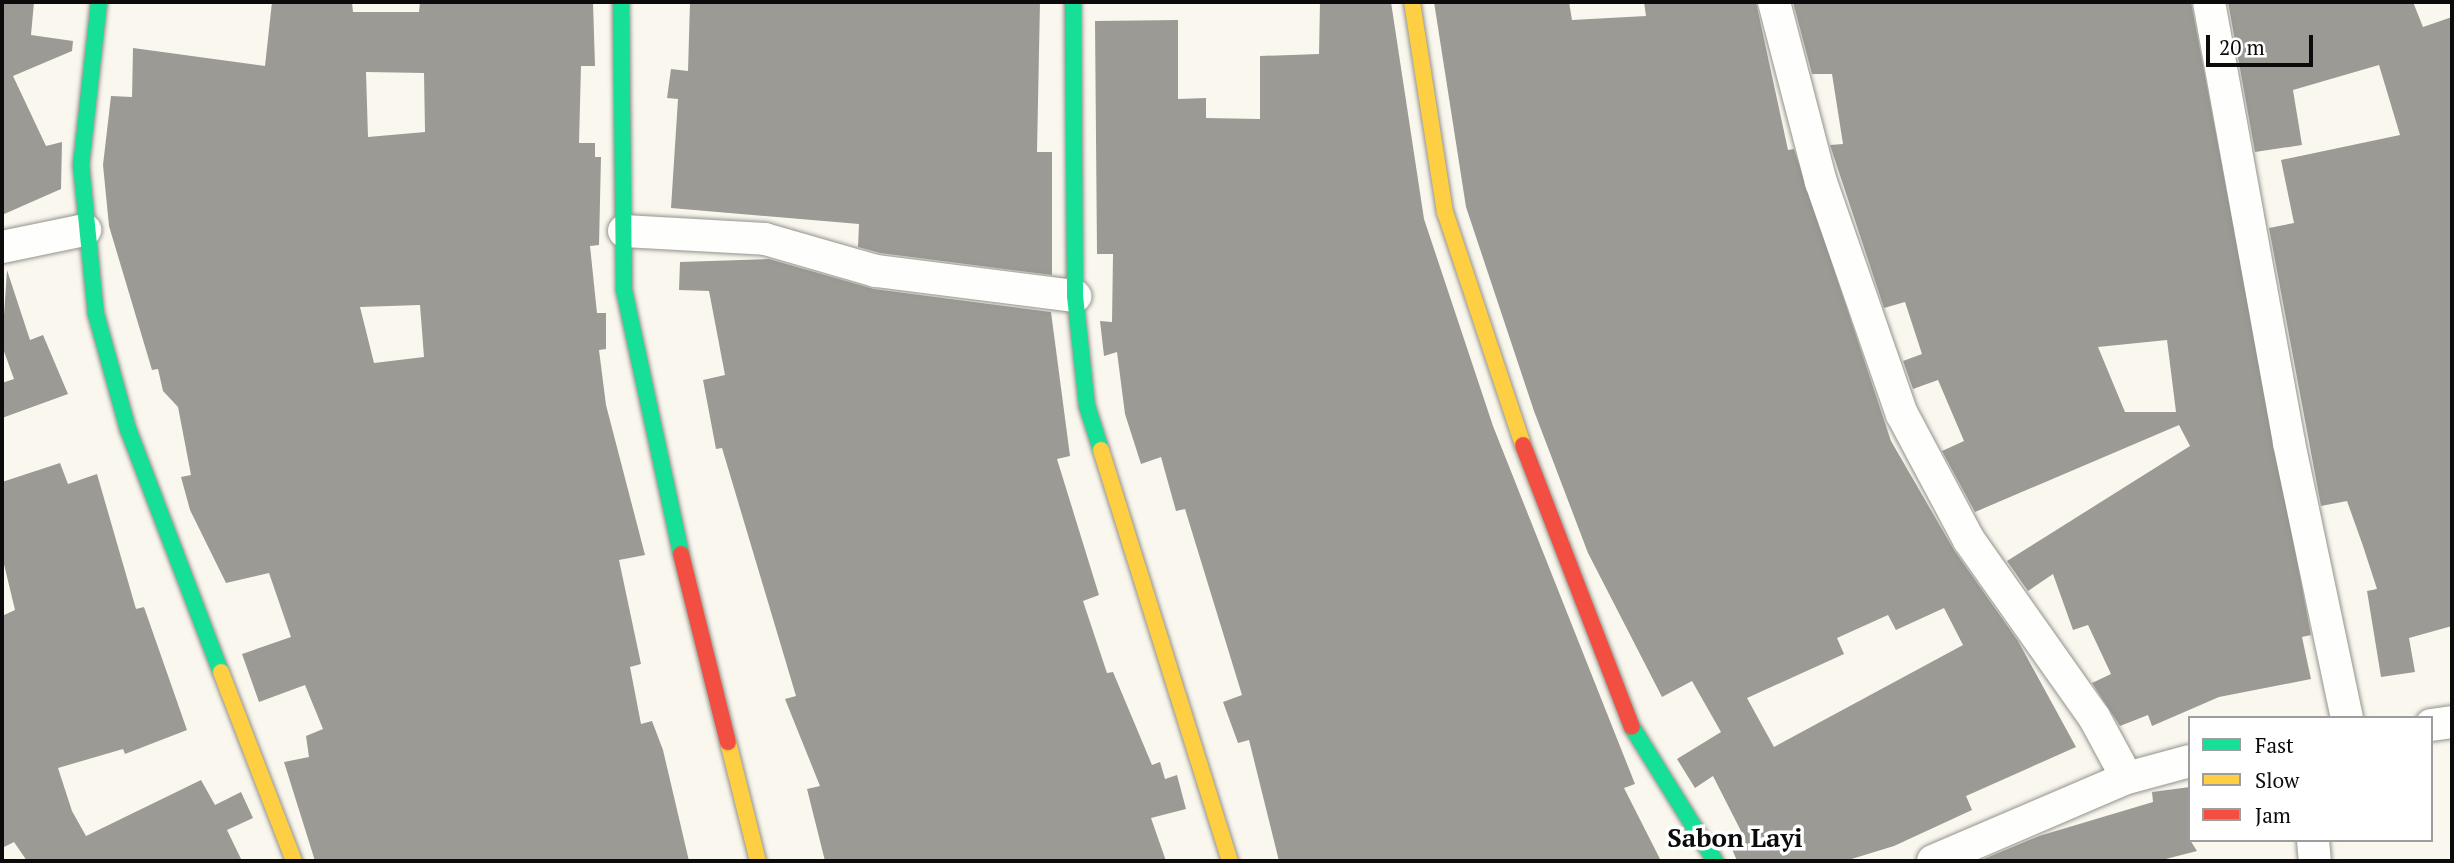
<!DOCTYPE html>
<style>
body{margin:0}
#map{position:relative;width:2454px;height:863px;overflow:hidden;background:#faf8ee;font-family:"PT Serif",serif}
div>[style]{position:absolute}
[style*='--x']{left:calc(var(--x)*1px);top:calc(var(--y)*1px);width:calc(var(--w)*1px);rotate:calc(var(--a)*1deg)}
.building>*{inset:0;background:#9c9a94}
.roads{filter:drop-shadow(0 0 2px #93928d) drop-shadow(0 0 2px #93928d)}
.street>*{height:32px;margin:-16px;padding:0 16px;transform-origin:16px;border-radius:16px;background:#fefefc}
.fast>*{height:16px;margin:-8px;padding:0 8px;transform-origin:8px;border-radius:8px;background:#16e098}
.slow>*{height:16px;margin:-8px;padding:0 8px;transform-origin:8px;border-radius:8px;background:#ffcf43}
.jam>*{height:16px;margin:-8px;padding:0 8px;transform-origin:8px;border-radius:8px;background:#f24e42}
span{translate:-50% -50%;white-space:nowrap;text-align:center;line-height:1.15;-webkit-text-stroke:7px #fff;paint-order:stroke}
.district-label{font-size:26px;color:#0b0b0b;font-weight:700}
.frame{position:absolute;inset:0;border:4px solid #0b0b0b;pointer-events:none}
.legend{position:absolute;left:2188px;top:716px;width:245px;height:126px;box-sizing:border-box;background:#fff;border:2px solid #9d9d9d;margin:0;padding:9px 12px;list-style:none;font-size:21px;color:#0b0b0b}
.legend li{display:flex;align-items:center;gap:14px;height:35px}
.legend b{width:35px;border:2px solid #9d9d9d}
.scale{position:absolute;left:2206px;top:35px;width:107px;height:32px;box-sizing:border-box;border:4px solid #0b0b0b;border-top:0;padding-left:9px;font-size:21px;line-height:24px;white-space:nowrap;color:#0b0b0b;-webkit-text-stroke:5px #fff;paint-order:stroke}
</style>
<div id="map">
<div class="building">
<div style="clip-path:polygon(2px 2px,34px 2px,31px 35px,73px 41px,72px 51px,13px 76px,46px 146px,62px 142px,61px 189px,2px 215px)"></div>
<div style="clip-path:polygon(evenodd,272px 2px,352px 2px,353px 12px,419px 12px,420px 2px,593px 2px,595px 66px,581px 66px,579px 143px,595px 143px,595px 157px,601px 157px,599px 245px,590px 246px,597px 313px,606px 313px,606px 349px,599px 350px,606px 405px,645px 555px,619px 560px,641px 664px,630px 667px,641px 724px,652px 721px,663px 750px,689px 861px,315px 861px,284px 762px,309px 757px,306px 736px,323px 729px,305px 685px,259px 702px,242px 654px,291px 637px,269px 573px,226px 583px,190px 510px,181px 477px,191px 475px,178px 407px,163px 391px,158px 369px,152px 370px,109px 226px,103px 165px,111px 96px,132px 97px,133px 48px,265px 66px,272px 2px,366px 72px,424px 73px,425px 132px,368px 137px,366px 72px,272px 2px,420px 305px,424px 357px,374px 363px,360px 307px,420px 305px)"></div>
<div style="clip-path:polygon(690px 2px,1040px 2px,1037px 152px,1052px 152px,1052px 275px,880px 253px,858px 247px,859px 224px,671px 208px,678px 99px,667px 98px,671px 69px,688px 71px)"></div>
<div style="clip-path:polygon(1320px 2px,1391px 2px,1424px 219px,1493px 426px,1635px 784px,1624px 788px,1661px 861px,1279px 861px,1249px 740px,1238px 743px,1223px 702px,1242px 695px,1185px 509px,1176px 511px,1161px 457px,1141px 464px,1125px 414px,1117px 352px,1104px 356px,1100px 321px,1112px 322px,1113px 254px,1097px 254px,1095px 21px,1178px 20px,1178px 99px,1206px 98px,1206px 118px,1260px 119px,1260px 56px,1319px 54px)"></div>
<div style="clip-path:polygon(evenodd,1434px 2px,1569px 2px,1572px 20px,1646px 16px,1644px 2px,1756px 2px,1788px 150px,1794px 149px,1891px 441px,1954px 550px,2018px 641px,2076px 747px,1966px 796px,1972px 810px,1894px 846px,1845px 861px,1737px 861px,1730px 844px,1744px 837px,1713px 776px,1695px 788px,1677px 759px,1721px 732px,1692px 681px,1662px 697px,1588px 553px,1534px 411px,1466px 207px,1434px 2px,1944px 608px,1963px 645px,1774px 747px,1747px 698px,1844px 654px,1837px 638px,1888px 615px,1896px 630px,1944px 608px)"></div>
<div style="clip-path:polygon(evenodd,1793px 2px,2191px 2px,2311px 635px,2302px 637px,2311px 679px,2219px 697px,2152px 726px,2148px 715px,2120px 726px,2092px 683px,2111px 674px,2088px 625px,2073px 630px,2053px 574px,2028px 591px,2007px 561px,2190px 446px,2179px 425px,1975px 512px,1942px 451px,1964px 441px,1938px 380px,1913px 389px,1903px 361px,1922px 354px,1905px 302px,1884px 308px,1830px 145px,1843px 144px,1832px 74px,1812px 74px,1793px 2px,2167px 340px,2176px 412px,2125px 412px,2098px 347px,2167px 340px)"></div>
<div style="clip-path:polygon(2228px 2px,2413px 2px,2423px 27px,2452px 17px,2452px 626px,2409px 638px,2415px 672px,2381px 677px,2367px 591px,2377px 589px,2363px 546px,2347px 501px,2321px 506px,2269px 228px,2294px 223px,2281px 160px,2400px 135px,2379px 65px,2293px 90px,2302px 145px,2255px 152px)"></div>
<div style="clip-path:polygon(769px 259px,874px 289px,1051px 312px,1070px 456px,1057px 459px,1099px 595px,1083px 601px,1107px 673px,1113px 672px,1152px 765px,1160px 762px,1165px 779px,1177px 775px,1186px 809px,1151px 818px,1166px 861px,825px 861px,807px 789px,820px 786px,785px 699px,796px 696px,722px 448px,716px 449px,703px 380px,725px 375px,709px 291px,679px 290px,680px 262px)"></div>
<div style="clip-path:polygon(7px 270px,30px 340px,43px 335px,68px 394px,2px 418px,2px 383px,14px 379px,2px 346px)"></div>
<div style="clip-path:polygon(60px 463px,68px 484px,97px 474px,136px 609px,144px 607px,187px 730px,125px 754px,123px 749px,58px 768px,72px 811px,86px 836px,201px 780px,215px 805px,241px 792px,253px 818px,227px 830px,242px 861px,27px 861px,14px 842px,2px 848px,2px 616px,15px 610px,2px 556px,2px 482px)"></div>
<div style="clip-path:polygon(2190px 787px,2190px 840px,2197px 851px,2158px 861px,1979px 861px,2039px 836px,2153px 802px,2152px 792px)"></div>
</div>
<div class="roads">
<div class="street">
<div style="--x:1774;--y:2;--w:186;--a:75.4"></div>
<div style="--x:1821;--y:182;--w:246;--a:70.8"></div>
<div style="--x:1902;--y:414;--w:143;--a:62"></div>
<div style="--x:1969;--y:540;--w:217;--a:54.8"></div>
<div style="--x:2094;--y:717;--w:69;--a:61.6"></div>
<div style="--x:2209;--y:2;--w:448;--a:79.7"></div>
<div style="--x:2289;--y:443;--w:281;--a:78.1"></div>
<div style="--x:624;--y:231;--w:141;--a:3.2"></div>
<div style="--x:765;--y:239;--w:116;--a:16.1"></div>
<div style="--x:876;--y:271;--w:201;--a:7.2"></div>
<div style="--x:2;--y:247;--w:85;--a:-11.6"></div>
<div style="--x:2431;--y:725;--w:21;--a:-8"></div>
<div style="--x:2313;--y:840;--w:21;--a:85"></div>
<div style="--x:1933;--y:861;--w:211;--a:-23.2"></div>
<div style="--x:2127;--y:778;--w:65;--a:-15.1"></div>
</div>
<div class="fast">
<div style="--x:99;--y:2;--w:164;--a:96.3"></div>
<div style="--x:81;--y:165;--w:150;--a:84.3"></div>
<div style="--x:96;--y:314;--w:119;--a:74.5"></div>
<div style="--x:128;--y:429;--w:260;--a:69.1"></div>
<div style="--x:621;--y:2;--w:288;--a:89.4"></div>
<div style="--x:624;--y:290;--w:270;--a:77.8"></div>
<div style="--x:1073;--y:2;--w:294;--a:89.6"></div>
<div style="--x:1075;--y:296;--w:111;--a:83.8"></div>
<div style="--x:1087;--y:406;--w:46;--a:72.3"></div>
<div style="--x:1632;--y:727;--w:158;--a:58.2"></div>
</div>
<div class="slow">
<div style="--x:1412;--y:2;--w:213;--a:81.1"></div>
<div style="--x:1445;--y:212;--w:246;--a:71.5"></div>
<div style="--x:1101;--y:450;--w:431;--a:72.6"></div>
<div style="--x:221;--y:672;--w:203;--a:68.9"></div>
<div style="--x:728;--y:742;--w:123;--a:75.9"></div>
</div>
<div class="jam">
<div style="--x:1523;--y:445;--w:302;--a:68.9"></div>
<div style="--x:681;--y:554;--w:194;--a:76"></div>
</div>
</div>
<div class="district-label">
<span style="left:1735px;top:838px">Sabon Layi</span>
</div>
<div class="frame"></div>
<ul class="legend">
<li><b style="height:9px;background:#16e098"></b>Fast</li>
<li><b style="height:9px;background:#ffcf43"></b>Slow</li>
<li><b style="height:9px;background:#f24e42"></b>Jam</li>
</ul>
<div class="scale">20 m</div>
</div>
